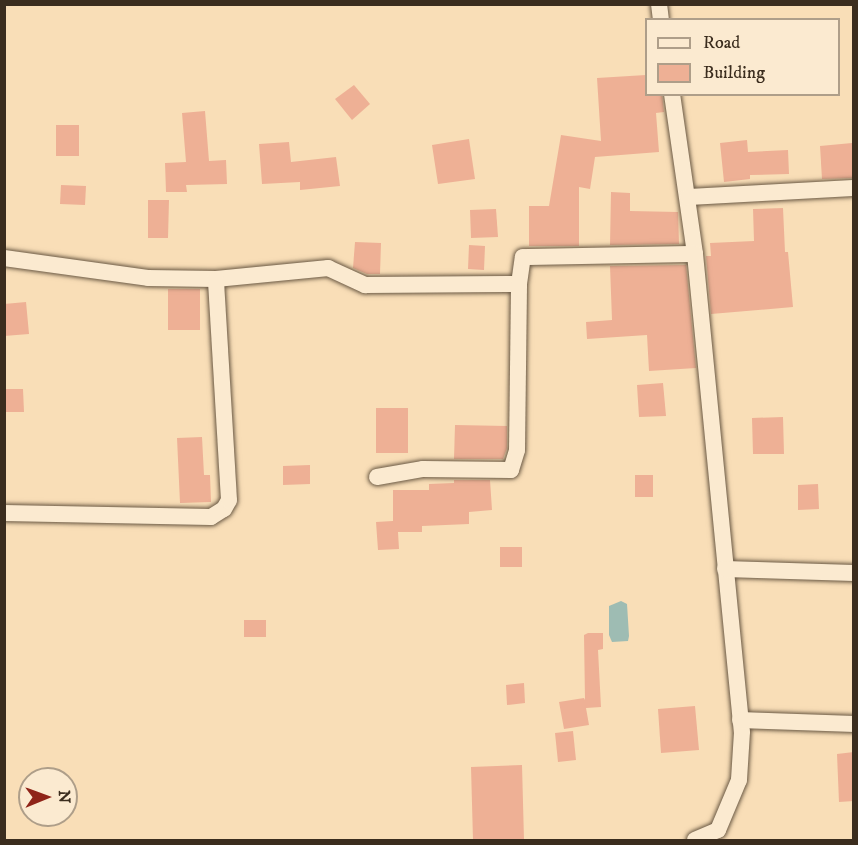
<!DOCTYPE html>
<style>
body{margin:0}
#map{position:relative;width:858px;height:845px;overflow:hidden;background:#f9deb7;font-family:"IM FELL DW Pica",serif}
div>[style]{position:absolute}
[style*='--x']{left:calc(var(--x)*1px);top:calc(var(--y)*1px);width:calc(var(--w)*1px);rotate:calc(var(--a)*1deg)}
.water>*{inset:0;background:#9ebcb3}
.building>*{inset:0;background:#eeb095}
.roads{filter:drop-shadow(0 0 2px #6a5944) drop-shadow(0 0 2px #6a5944)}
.minor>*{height:16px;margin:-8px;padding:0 8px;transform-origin:8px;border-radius:8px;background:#fbead0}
span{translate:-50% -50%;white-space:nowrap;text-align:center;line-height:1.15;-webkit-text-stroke:5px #fbead0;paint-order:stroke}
.frame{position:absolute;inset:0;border:6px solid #3b2d1e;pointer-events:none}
.legend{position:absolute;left:645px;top:18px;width:195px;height:78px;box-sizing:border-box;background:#fbead0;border:2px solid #ae9e89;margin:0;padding:8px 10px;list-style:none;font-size:18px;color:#3b2d1e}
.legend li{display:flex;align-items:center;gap:12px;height:30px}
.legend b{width:30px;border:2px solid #ae9e89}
.north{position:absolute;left:18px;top:767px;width:60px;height:60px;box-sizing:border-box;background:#fbead0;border:2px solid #ae9e89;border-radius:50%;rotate:89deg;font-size:16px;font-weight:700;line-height:24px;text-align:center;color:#3b2d1e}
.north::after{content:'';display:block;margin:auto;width:21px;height:27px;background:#8f2418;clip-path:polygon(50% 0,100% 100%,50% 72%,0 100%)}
</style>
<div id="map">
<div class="water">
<div style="clip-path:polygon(621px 601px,627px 604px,629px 636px,628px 641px,612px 642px,609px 635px,609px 606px)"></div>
</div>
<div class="building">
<div style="clip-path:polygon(646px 75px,646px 94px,662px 94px,664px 112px,656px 113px,659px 152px,595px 157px,590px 189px,579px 187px,579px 246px,529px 246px,529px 206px,549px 206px,561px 135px,601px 141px,597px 78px)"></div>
<div style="clip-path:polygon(354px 85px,370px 104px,352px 120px,335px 99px)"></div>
<div style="clip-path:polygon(205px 111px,209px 161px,226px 160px,227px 184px,186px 185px,187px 192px,166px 192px,165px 163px,186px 162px,182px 113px)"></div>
<div style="clip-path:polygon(56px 125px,79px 125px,79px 156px,56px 156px)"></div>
<div style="clip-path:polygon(469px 139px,475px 179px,438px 184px,432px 145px)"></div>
<div style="clip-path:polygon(747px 140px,748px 152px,788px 150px,789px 174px,750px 175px,750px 179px,724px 182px,720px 143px)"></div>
<div style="clip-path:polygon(289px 142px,291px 162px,336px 157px,340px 186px,300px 190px,300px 182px,262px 184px,259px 144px)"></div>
<div style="clip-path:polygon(852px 143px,854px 178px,822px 179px,820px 146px)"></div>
<div style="clip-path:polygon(61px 185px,86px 186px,85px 205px,60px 204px)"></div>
<div style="clip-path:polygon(611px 192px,630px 193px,630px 211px,678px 212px,679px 244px,610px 245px)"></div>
<div style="clip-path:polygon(148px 200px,169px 200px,168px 238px,148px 238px)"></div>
<div style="clip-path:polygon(783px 208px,785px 252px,788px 252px,793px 307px,711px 314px,706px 256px,711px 256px,710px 243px,754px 241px,753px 209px)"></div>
<div style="clip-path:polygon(496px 209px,498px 237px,471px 238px,470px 210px)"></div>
<div style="clip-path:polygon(355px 242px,381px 243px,380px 274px,367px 274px,353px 268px)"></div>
<div style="clip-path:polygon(469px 245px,485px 246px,484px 270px,468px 269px)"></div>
<div style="clip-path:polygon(686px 265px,696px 368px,649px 371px,647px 335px,587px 339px,586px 322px,612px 320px,610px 266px)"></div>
<div style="clip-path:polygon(168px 289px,200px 289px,200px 330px,168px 330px)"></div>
<div style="clip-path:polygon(26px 302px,29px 334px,4px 336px,4px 304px)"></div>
<div style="clip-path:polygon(663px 383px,666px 416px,639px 417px,637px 385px)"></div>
<div style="clip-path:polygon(4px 389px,23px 389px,24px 412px,4px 412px)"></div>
<div style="clip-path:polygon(376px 408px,408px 408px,408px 453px,376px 453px)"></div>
<div style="clip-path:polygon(783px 417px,784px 454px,753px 454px,752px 418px)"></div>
<div style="clip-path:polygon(455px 425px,507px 426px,507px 448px,503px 459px,454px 459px)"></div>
<div style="clip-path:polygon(202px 437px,204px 475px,210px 475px,211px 502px,180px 503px,177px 438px)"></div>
<div style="clip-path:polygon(310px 465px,310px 484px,283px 485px,283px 466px)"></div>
<div style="clip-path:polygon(635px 475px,653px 475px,653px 497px,635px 497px)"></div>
<div style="clip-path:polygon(454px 480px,490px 480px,492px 510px,469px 512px,469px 524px,422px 526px,422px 532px,398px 532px,399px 549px,378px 550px,376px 522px,393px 521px,393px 490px,429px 490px,429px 484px,454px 483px)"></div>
<div style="clip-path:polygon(818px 484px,819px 509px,798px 510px,798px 485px)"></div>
<div style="clip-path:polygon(500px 547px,522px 547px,522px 567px,500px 567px)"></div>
<div style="clip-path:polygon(244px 620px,266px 620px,266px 637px,244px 637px)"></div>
<div style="clip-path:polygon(588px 633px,603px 633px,603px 649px,598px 650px,601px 707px,586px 708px,589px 725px,564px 729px,559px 702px,584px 698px,585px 700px,584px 635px)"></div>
<div style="clip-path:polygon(524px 683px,525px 703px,507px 705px,506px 685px)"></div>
<div style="clip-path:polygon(695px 706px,699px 750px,661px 753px,658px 709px)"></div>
<div style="clip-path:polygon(573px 731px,576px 760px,558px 762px,555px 733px)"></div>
<div style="clip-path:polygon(854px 752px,854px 801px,839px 802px,837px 754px)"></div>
<div style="clip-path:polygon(522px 765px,524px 840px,473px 840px,471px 767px)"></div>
</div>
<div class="roads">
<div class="minor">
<div style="--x:659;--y:4;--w:16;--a:83"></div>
<div style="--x:672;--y:94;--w:162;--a:81.8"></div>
<div style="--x:695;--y:254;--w:480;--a:84.4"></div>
<div style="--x:742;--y:732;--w:48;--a:93.6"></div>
<div style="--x:739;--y:780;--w:54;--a:112.8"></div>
<div style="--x:718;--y:830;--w:25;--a:157"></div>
<div style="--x:688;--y:197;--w:166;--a:-3.1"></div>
<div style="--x:4;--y:258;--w:145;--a:7.9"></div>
<div style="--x:148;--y:278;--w:68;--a:0.8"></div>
<div style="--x:216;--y:279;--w:113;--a:-5.6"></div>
<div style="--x:328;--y:268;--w:41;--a:24.7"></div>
<div style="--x:365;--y:285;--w:154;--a:-0.4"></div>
<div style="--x:377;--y:477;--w:47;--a:-9.9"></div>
<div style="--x:423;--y:469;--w:88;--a:0.7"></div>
<div style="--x:511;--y:470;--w:21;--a:-73"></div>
<div style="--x:517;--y:450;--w:166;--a:-89.3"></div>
<div style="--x:519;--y:284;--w:27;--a:-82"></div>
<div style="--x:523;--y:257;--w:172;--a:-1"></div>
<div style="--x:4;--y:513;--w:207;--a:1.1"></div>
<div style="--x:211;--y:517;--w:15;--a:-32"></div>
<div style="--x:224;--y:509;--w:10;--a:-61"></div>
<div style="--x:229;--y:500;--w:221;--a:-93.4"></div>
<div style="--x:725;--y:569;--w:129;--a:1.8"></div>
<div style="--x:740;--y:720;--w:114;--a:2"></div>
</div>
</div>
<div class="frame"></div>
<ul class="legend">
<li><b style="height:8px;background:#fbead0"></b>Road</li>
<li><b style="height:16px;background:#eeb095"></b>Building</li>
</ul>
<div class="north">N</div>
</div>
